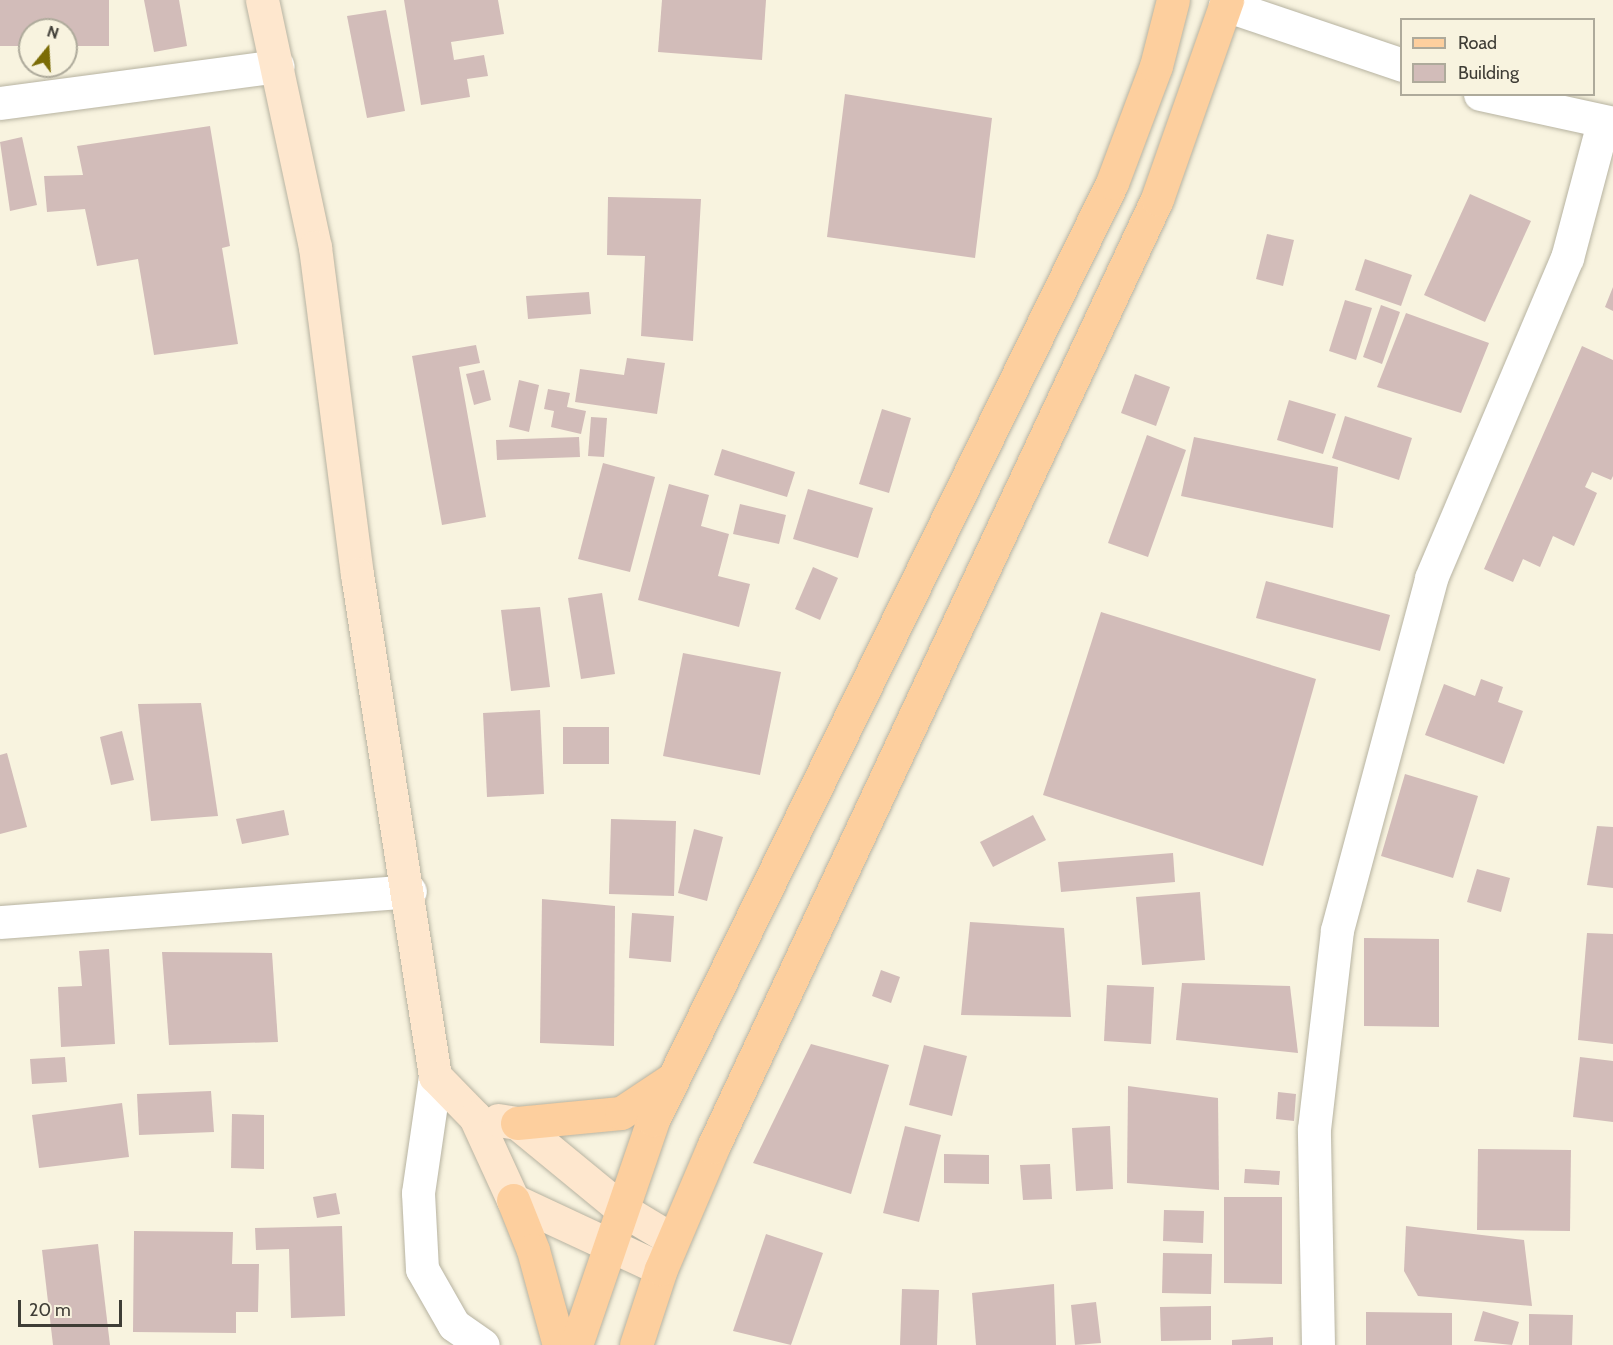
<!DOCTYPE html>
<style>
body{margin:0}
#map{position:relative;width:1613px;height:1345px;overflow:hidden;background:#f8f3df;font-family:Cabin,sans-serif}
div>[style]{position:absolute}
[style*='--x']{left:calc(var(--x)*1px);top:calc(var(--y)*1px);width:calc(var(--w)*1px);rotate:calc(var(--a)*1deg)}
.building>*{inset:0;background:#d2bcb9}
.roads{filter:drop-shadow(0 0 2px #b7b3a1) drop-shadow(0 0 2px #b7b3a1)}
.street>*{height:33px;margin:-16.5px;padding:0 16.5px;transform-origin:16.5px;border-radius:16.5px;background:#fff}
.secondary>*{height:33px;margin:-16.5px;padding:0 16.5px;transform-origin:16.5px;border-radius:16.5px;background:#fee7ce}
.primary>*{height:33px;margin:-16.5px;padding:0 16.5px;transform-origin:16.5px;border-radius:16.5px;background:#fdcf9e}
span{translate:-50% -50%;white-space:nowrap;text-align:center;line-height:1.15;-webkit-text-stroke:4.5px #f8f3df;paint-order:stroke}
.legend{position:absolute;left:1400px;top:18px;width:195px;height:78px;box-sizing:border-box;background:#f8f3df;border:2px solid #aeaa9b;margin:0;padding:8px 10px;list-style:none;font-size:18px;color:#3f3d36}
.legend li{display:flex;align-items:center;gap:12px;height:30px}
.legend b{width:30px;border:2px solid #aeaa9b}
.north{position:absolute;left:18px;top:18px;width:60px;height:60px;box-sizing:border-box;background:#f8f3df;border:2px solid #aeaa9b;border-radius:50%;rotate:18deg;font-size:16px;font-weight:700;line-height:24px;text-align:center;color:#3f3d36}
.north::after{content:'';display:block;margin:auto;width:21px;height:27px;background:#7b6c06;clip-path:polygon(50% 0,100% 100%,50% 72%,0 100%)}
.scale{position:absolute;left:18px;top:1300px;width:104px;height:27px;box-sizing:border-box;border:3px solid #3f3d36;border-top:0;padding-left:8px;font-size:18px;line-height:21px;white-space:nowrap;color:#3f3d36;-webkit-text-stroke:4px #f8f3df;paint-order:stroke}
</style>
<div id="map">
<div class="building">
<div style="clip-path:polygon(0 0,109px 0,109px 46px,66px 46px,66px 30px,30px 30px,30px 46px,0 46px)"></div>
<div style="clip-path:polygon(144px 0,179px 0,187px 46px,154px 52px)"></div>
<div style="clip-path:polygon(404px 0,498px 0,504px 34px,451px 42px,454px 60px,484px 55px,488px 76px,467px 79px,470px 97px,421px 105px)"></div>
<div style="clip-path:polygon(662px 0,766px 0,762px 60px,658px 52px)"></div>
<div style="clip-path:polygon(386px 10px,405px 111px,367px 118px,347px 16px)"></div>
<div style="clip-path:polygon(845px 94px,992px 118px,975px 258px,827px 237px)"></div>
<div style="clip-path:polygon(210px 126px,230px 246px,222px 248px,238px 344px,154px 355px,138px 259px,97px 266px,85px 209px,47px 212px,44px 176px,83px 175px,77px 146px)"></div>
<div style="clip-path:polygon(22px 137px,37px 205px,10px 211px,0 142px)"></div>
<div style="clip-path:polygon(1470px 194px,1531px 221px,1485px 322px,1424px 295px)"></div>
<div style="clip-path:polygon(608px 197px,701px 199px,693px 341px,641px 336px,645px 256px,607px 255px)"></div>
<div style="clip-path:polygon(1267px 234px,1294px 240px,1283px 286px,1256px 279px)"></div>
<div style="clip-path:polygon(1365px 259px,1412px 275px,1401px 306px,1355px 290px)"></div>
<div style="clip-path:polygon(1613px 287px,1613px 311px,1605px 307px)"></div>
<div style="clip-path:polygon(589px 292px,591px 314px,528px 319px,526px 296px)"></div>
<div style="clip-path:polygon(1345px 300px,1372px 308px,1356px 360px,1329px 351px)"></div>
<div style="clip-path:polygon(1381px 305px,1400px 312px,1382px 364px,1363px 357px)"></div>
<div style="clip-path:polygon(1406px 313px,1489px 343px,1461px 413px,1377px 387px)"></div>
<div style="clip-path:polygon(476px 345px,480px 363px,459px 367px,486px 517px,442px 525px,412px 356px)"></div>
<div style="clip-path:polygon(1582px 346px,1613px 360px,1613px 476px,1611px 480px,1592px 472px,1585px 487px,1597px 493px,1574px 546px,1553px 536px,1540px 567px,1523px 559px,1513px 582px,1484px 569px)"></div>
<div style="clip-path:polygon(627px 358px,665px 363px,657px 414px,575px 402px,580px 369px,624px 375px)"></div>
<div style="clip-path:polygon(484px 370px,491px 400px,474px 405px,466px 374px)"></div>
<div style="clip-path:polygon(1135px 374px,1170px 387px,1156px 426px,1121px 413px)"></div>
<div style="clip-path:polygon(519px 380px,539px 385px,529px 432px,509px 427px)"></div>
<div style="clip-path:polygon(548px 389px,570px 393px,567px 407px,586px 411px,581px 434px,551px 427px,554px 411px,544px 409px)"></div>
<div style="clip-path:polygon(1289px 400px,1336px 414px,1323px 454px,1277px 440px)"></div>
<div style="clip-path:polygon(882px 409px,911px 418px,889px 493px,859px 484px)"></div>
<div style="clip-path:polygon(1345px 416px,1412px 438px,1399px 480px,1332px 458px)"></div>
<div style="clip-path:polygon(591px 417px,607px 418px,604px 457px,588px 456px)"></div>
<div style="clip-path:polygon(1147px 435px,1186px 450px,1148px 557px,1108px 543px)"></div>
<div style="clip-path:polygon(579px 437px,580px 457px,497px 460px,496px 440px)"></div>
<div style="clip-path:polygon(1194px 437px,1338px 467px,1333px 528px,1181px 496px)"></div>
<div style="clip-path:polygon(722px 449px,795px 472px,787px 497px,714px 475px)"></div>
<div style="clip-path:polygon(603px 463px,655px 477px,630px 572px,578px 559px)"></div>
<div style="clip-path:polygon(669px 484px,709px 495px,701px 526px,729px 534px,718px 576px,750px 584px,739px 627px,638px 600px)"></div>
<div style="clip-path:polygon(808px 489px,873px 508px,858px 558px,793px 539px)"></div>
<div style="clip-path:polygon(740px 504px,786px 515px,779px 544px,733px 534px)"></div>
<div style="clip-path:polygon(813px 567px,838px 578px,820px 620px,795px 609px)"></div>
<div style="clip-path:polygon(1266px 581px,1390px 615px,1380px 651px,1256px 618px)"></div>
<div style="clip-path:polygon(602px 593px,615px 674px,581px 679px,568px 598px)"></div>
<div style="clip-path:polygon(540px 607px,550px 687px,511px 691px,501px 610px)"></div>
<div style="clip-path:polygon(1101px 612px,1316px 679px,1263px 866px,1043px 795px)"></div>
<div style="clip-path:polygon(683px 653px,781px 672px,760px 775px,663px 756px)"></div>
<div style="clip-path:polygon(1481px 679px,1503px 687px,1498px 702px,1523px 711px,1504px 764px,1425px 735px,1444px 684px,1475px 696px)"></div>
<div style="clip-path:polygon(201px 703px,218px 816px,151px 821px,138px 704px)"></div>
<div style="clip-path:polygon(540px 710px,544px 794px,487px 797px,483px 713px)"></div>
<div style="clip-path:polygon(563px 727px,609px 727px,609px 764px,563px 764px)"></div>
<div style="clip-path:polygon(122px 731px,134px 780px,111px 785px,100px 737px)"></div>
<div style="clip-path:polygon(7px 753px,27px 827px,0 834px,0 755px)"></div>
<div style="clip-path:polygon(1405px 774px,1478px 796px,1453px 878px,1381px 856px)"></div>
<div style="clip-path:polygon(284px 810px,289px 835px,242px 844px,236px 819px)"></div>
<div style="clip-path:polygon(1033px 815px,1046px 840px,993px 867px,980px 842px)"></div>
<div style="clip-path:polygon(611px 819px,676px 821px,674px 896px,609px 894px)"></div>
<div style="clip-path:polygon(1597px 826px,1613px 827px,1613px 888px,1587px 885px)"></div>
<div style="clip-path:polygon(694px 829px,723px 837px,707px 901px,678px 893px)"></div>
<div style="clip-path:polygon(1173px 853px,1175px 882px,1061px 892px,1058px 862px)"></div>
<div style="clip-path:polygon(1477px 869px,1510px 878px,1501px 912px,1467px 902px)"></div>
<div style="clip-path:polygon(1200px 892px,1205px 960px,1142px 965px,1136px 897px)"></div>
<div style="clip-path:polygon(542px 899px,615px 906px,614px 1046px,540px 1043px)"></div>
<div style="clip-path:polygon(632px 913px,674px 916px,671px 962px,629px 958px)"></div>
<div style="clip-path:polygon(970px 922px,1064px 928px,1071px 1017px,961px 1015px)"></div>
<div style="clip-path:polygon(1587px 933px,1613px 934px,1613px 1044px,1578px 1040px)"></div>
<div style="clip-path:polygon(1364px 938px,1439px 939px,1439px 1027px,1364px 1026px)"></div>
<div style="clip-path:polygon(109px 949px,115px 1044px,61px 1047px,58px 987px,82px 986px,79px 951px)"></div>
<div style="clip-path:polygon(162px 952px,272px 953px,278px 1042px,169px 1045px)"></div>
<div style="clip-path:polygon(881px 970px,900px 977px,891px 1003px,872px 996px)"></div>
<div style="clip-path:polygon(1182px 983px,1290px 986px,1298px 1053px,1176px 1040px)"></div>
<div style="clip-path:polygon(1107px 985px,1154px 987px,1151px 1044px,1104px 1041px)"></div>
<div style="clip-path:polygon(811px 1044px,889px 1065px,851px 1194px,753px 1163px)"></div>
<div style="clip-path:polygon(924px 1045px,967px 1056px,952px 1116px,909px 1105px)"></div>
<div style="clip-path:polygon(65px 1057px,67px 1082px,32px 1084px,30px 1059px)"></div>
<div style="clip-path:polygon(1580px 1057px,1613px 1061px,1613px 1122px,1573px 1117px)"></div>
<div style="clip-path:polygon(1128px 1086px,1218px 1098px,1219px 1190px,1127px 1183px)"></div>
<div style="clip-path:polygon(211px 1091px,214px 1132px,139px 1135px,137px 1094px)"></div>
<div style="clip-path:polygon(1278px 1092px,1296px 1094px,1294px 1121px,1276px 1119px)"></div>
<div style="clip-path:polygon(122px 1103px,129px 1157px,39px 1168px,32px 1115px)"></div>
<div style="clip-path:polygon(232px 1114px,264px 1115px,264px 1169px,231px 1168px)"></div>
<div style="clip-path:polygon(905px 1126px,941px 1135px,919px 1222px,883px 1213px)"></div>
<div style="clip-path:polygon(1110px 1126px,1113px 1189px,1076px 1191px,1072px 1128px)"></div>
<div style="clip-path:polygon(1478px 1149px,1571px 1150px,1570px 1231px,1477px 1230px)"></div>
<div style="clip-path:polygon(944px 1154px,989px 1155px,989px 1184px,944px 1183px)"></div>
<div style="clip-path:polygon(1050px 1164px,1052px 1199px,1023px 1200px,1020px 1165px)"></div>
<div style="clip-path:polygon(1245px 1169px,1280px 1171px,1279px 1185px,1244px 1183px)"></div>
<div style="clip-path:polygon(336px 1193px,340px 1214px,317px 1218px,313px 1197px)"></div>
<div style="clip-path:polygon(1224px 1197px,1282px 1197px,1282px 1284px,1224px 1283px)"></div>
<div style="clip-path:polygon(1164px 1210px,1204px 1211px,1203px 1243px,1163px 1241px)"></div>
<div style="clip-path:polygon(342px 1226px,345px 1316px,291px 1318px,289px 1249px,256px 1250px,255px 1228px)"></div>
<div style="clip-path:polygon(1406px 1226px,1524px 1240px,1532px 1306px,1418px 1296px,1404px 1271px)"></div>
<div style="clip-path:polygon(134px 1231px,233px 1232px,232px 1264px,259px 1264px,258px 1312px,236px 1312px,236px 1333px,133px 1332px)"></div>
<div style="clip-path:polygon(766px 1234px,823px 1253px,791px 1345px,733px 1331px)"></div>
<div style="clip-path:polygon(98px 1244px,110px 1345px,53px 1345px,42px 1250px)"></div>
<div style="clip-path:polygon(1163px 1253px,1212px 1254px,1211px 1294px,1162px 1293px)"></div>
<div style="clip-path:polygon(1054px 1284px,1056px 1345px,976px 1345px,972px 1293px)"></div>
<div style="clip-path:polygon(902px 1289px,939px 1290px,937px 1345px,900px 1345px)"></div>
<div style="clip-path:polygon(1096px 1302px,1101px 1343px,1075px 1345px,1071px 1305px)"></div>
<div style="clip-path:polygon(1211px 1306px,1211px 1340px,1161px 1341px,1160px 1307px)"></div>
<div style="clip-path:polygon(1483px 1311px,1519px 1322px,1512px 1345px,1474px 1341px)"></div>
<div style="clip-path:polygon(1366px 1312px,1452px 1313px,1452px 1345px,1366px 1345px)"></div>
<div style="clip-path:polygon(1529px 1314px,1573px 1315px,1572px 1345px,1529px 1345px)"></div>
<div style="clip-path:polygon(1273px 1337px,1273px 1345px,1232px 1345px,1232px 1340px)"></div>
</div>
<div class="roads">
<div class="street">
<div style="--x:1225;--y:5;--w:187;--a:18.7"></div>
<div style="--x:1480;--y:94;--w:136;--a:12.3"></div>
<div style="--x:0;--y:103;--w:280;--a:-7.6"></div>
<div style="--x:0;--y:922;--w:411;--a:-4.3"></div>
<div style="--x:435;--y:1076;--w:118;--a:98.3"></div>
<div style="--x:418;--y:1193;--w:76;--a:87"></div>
<div style="--x:422;--y:1269;--w:64;--a:60.3"></div>
<div style="--x:454;--y:1325;--w:35;--a:35"></div>
<div style="--x:1318;--y:1345;--w:216;--a:-91.1"></div>
<div style="--x:1314;--y:1129;--w:200;--a:-83.4"></div>
<div style="--x:1337;--y:930;--w:364;--a:-75"></div>
<div style="--x:1431;--y:578;--w:348;--a:-67"></div>
<div style="--x:1567;--y:258;--w:140;--a:-75.1"></div>
</div>
<div class="secondary">
<div style="--x:262;--y:0;--w:253;--a:77.9"></div>
<div style="--x:315;--y:247;--w:330;--a:82.7"></div>
<div style="--x:357;--y:574;--w:508;--a:81.17"></div>
<div style="--x:435;--y:1076;--w:57;--a:45.7"></div>
<div style="--x:475;--y:1117;--w:91;--a:65.4"></div>
<div style="--x:513;--y:1200;--w:163;--a:25"></div>
<div style="--x:498;--y:1120;--w:19;--a:9"></div>
<div style="--x:517;--y:1123;--w:137;--a:39.4"></div>
<div style="--x:623;--y:1210;--w:58;--a:31"></div>
</div>
<div class="primary">
<div style="--x:517;--y:1123;--w:104;--a:-5.5"></div>
<div style="--x:621;--y:1113;--w:61;--a:-33.7"></div>
<div style="--x:513;--y:1200;--w:54;--a:68.2"></div>
<div style="--x:533;--y:1250;--w:98;--a:74.7"></div>
<div style="--x:576;--y:1345;--w:238;--a:-71.1"></div>
<div style="--x:653;--y:1120;--w:1043;--a:-63.9"></div>
<div style="--x:1112;--y:183;--w:125;--a:-69.4"></div>
<div style="--x:1156;--y:66;--w:68;--a:-75.6"></div>
<div style="--x:636;--y:1345;--w:80;--a:-71.8"></div>
<div style="--x:661;--y:1269;--w:133;--a:-66.9"></div>
<div style="--x:713;--y:1147;--w:1047;--a:-64.9"></div>
<div style="--x:1157;--y:199;--w:211;--a:-70.6"></div>
</div>
</div>
<ul class="legend">
<li><b style="height:8px;background:#fdcf9e"></b>Road</li>
<li><b style="height:16px;background:#d2bcb9"></b>Building</li>
</ul>
<div class="north">N</div>
<div class="scale">20 m</div>
</div>
